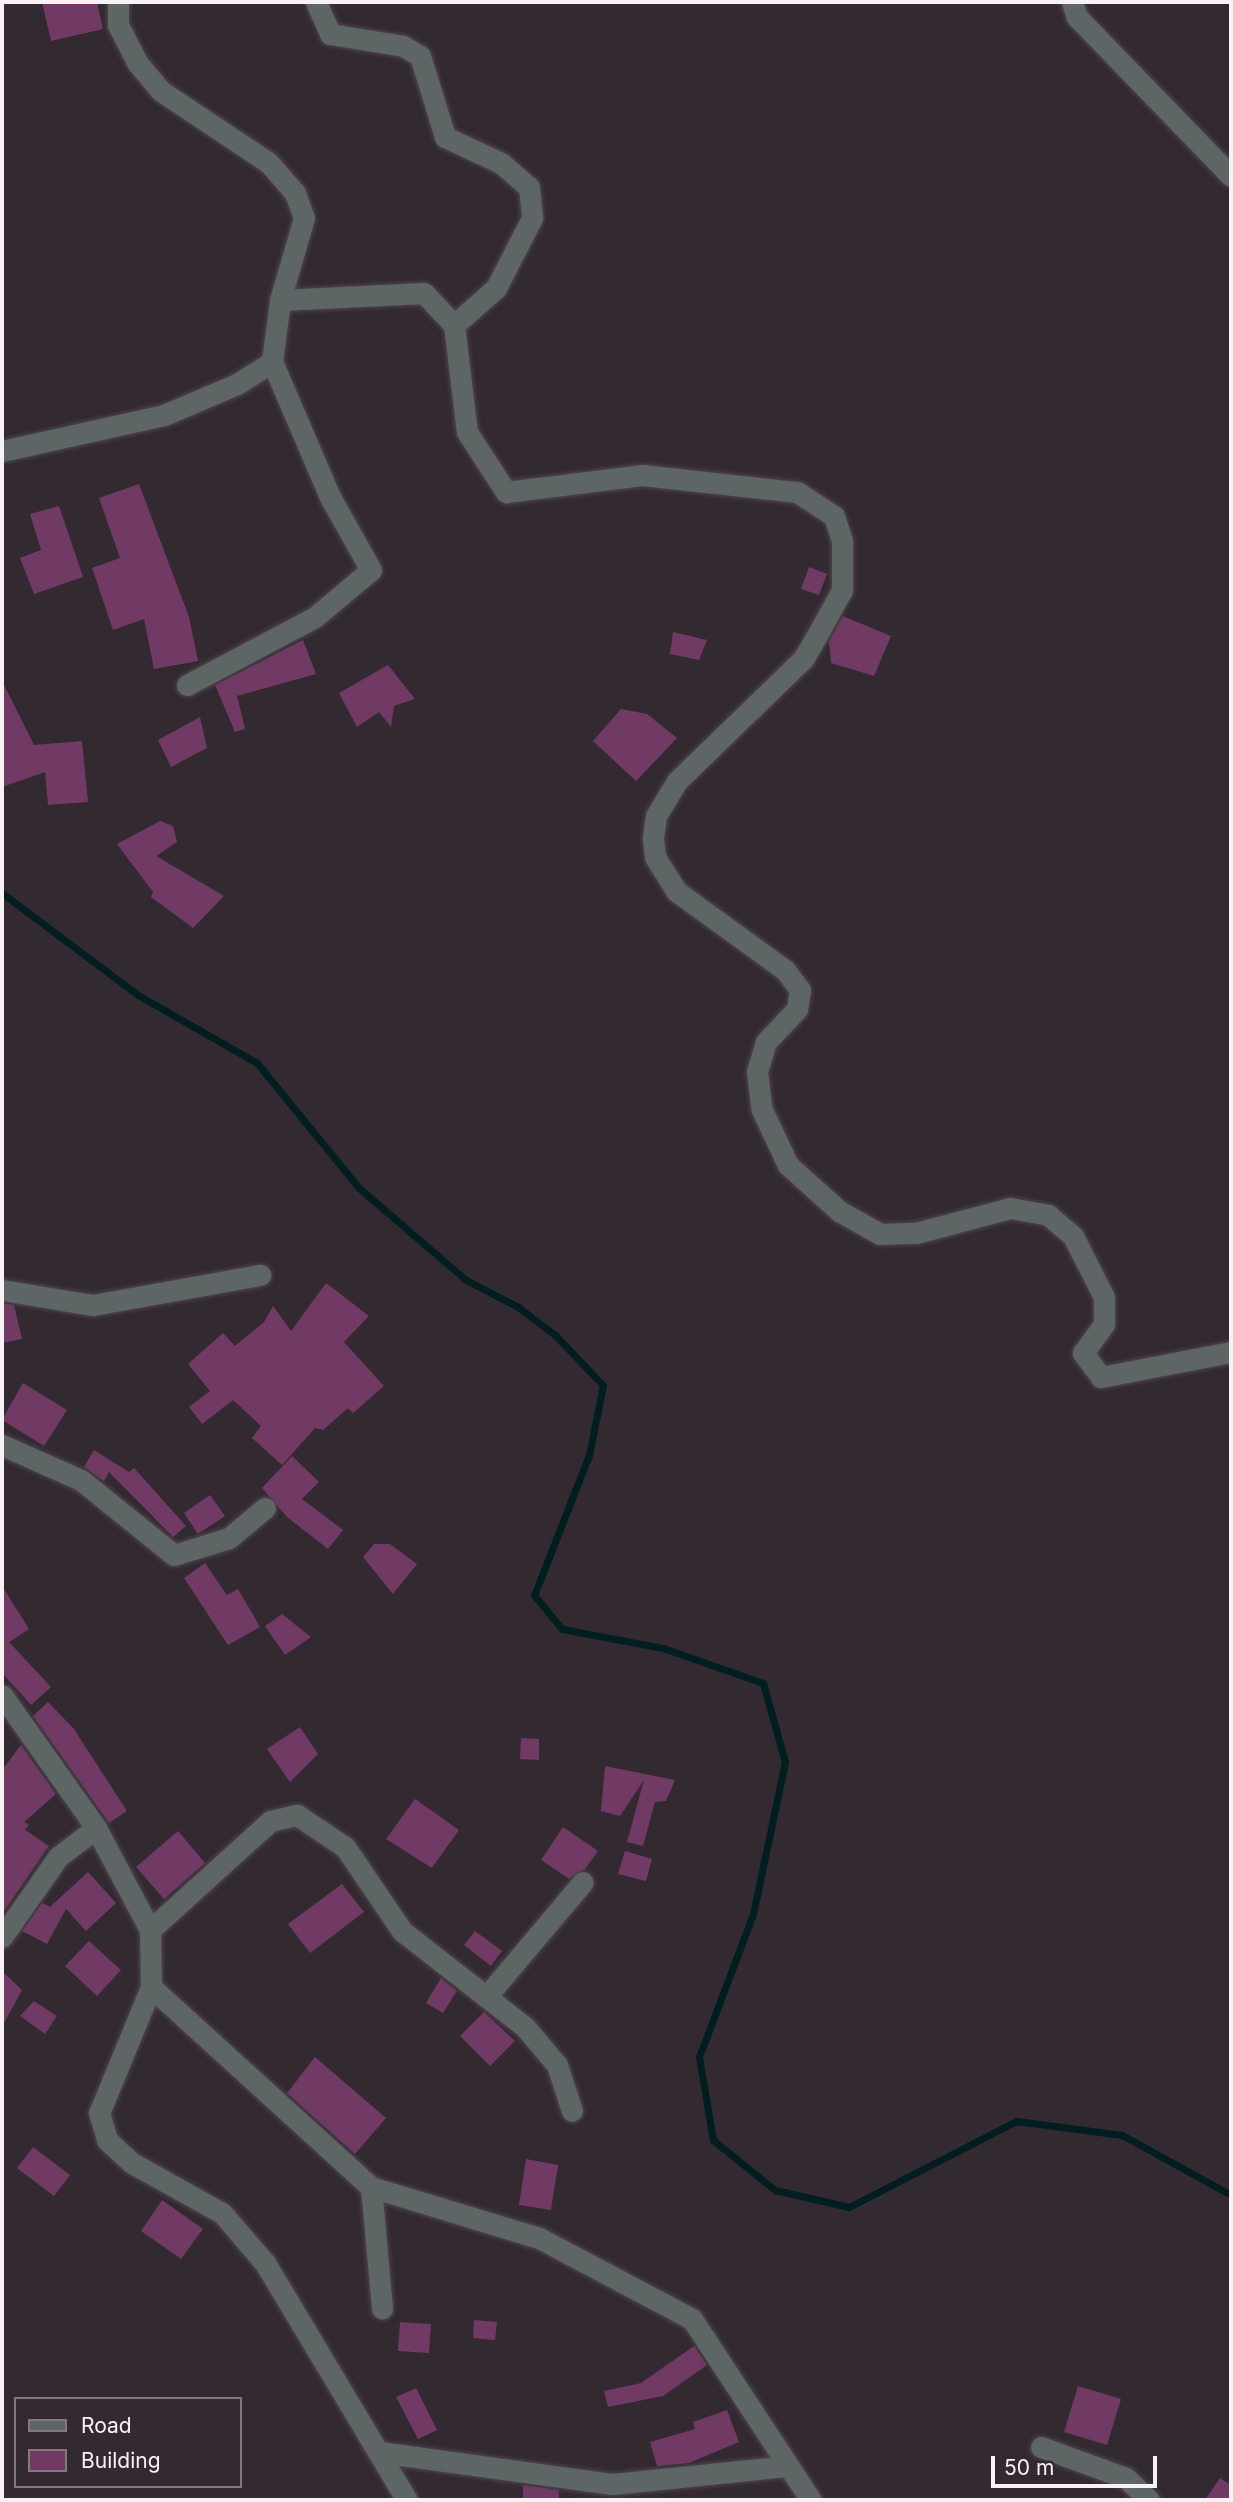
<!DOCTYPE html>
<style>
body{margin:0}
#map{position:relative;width:1233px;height:2502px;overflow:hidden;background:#332931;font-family:Inter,sans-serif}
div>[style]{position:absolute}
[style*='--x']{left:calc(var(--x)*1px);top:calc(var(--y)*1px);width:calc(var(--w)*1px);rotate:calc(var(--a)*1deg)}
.stream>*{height:7px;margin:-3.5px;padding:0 3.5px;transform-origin:3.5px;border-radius:3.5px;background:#001d20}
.building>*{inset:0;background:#713a65}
.roads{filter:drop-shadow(0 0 2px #4f454d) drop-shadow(0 0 2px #4f454d)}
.street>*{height:21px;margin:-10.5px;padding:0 10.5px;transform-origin:10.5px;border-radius:10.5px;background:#5e6565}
span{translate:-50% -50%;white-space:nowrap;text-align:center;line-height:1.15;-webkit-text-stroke:7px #332931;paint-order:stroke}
.frame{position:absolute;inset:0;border:4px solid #f8f1f6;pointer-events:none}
.legend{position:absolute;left:14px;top:2397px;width:228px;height:91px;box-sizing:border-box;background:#332931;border:2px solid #827980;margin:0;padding:9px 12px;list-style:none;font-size:21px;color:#f8f1f6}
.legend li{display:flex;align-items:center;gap:14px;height:35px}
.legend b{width:35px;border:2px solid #827980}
.scale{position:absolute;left:991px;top:2456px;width:166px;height:32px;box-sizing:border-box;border:4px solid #f8f1f6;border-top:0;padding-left:9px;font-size:21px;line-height:24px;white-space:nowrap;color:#f8f1f6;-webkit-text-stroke:5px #332931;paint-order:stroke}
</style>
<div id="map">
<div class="stream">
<div style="--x:2;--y:893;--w:170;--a:36.9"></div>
<div style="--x:138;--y:995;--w:137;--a:29.7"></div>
<div style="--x:257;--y:1063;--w:161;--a:50.8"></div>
<div style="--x:359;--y:1188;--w:141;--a:40.7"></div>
<div style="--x:466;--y:1280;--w:59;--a:27.4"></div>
<div style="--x:518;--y:1307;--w:46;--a:37.1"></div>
<div style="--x:555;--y:1335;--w:69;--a:46.2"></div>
<div style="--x:603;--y:1385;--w:71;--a:101.3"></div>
<div style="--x:589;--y:1455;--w:150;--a:111.4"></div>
<div style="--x:534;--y:1595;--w:44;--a:50.5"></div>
<div style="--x:562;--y:1629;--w:103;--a:10.7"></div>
<div style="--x:663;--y:1648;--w:106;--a:19.3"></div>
<div style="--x:763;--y:1683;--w:82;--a:74.4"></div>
<div style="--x:785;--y:1762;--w:155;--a:101.9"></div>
<div style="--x:753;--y:1914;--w:153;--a:110.7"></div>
<div style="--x:699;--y:2057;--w:84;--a:80.4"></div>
<div style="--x:713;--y:2140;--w:80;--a:38.9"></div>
<div style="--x:775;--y:2190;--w:76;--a:12.9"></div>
<div style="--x:849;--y:2207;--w:188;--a:-27.2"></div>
<div style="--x:1016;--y:2121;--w:107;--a:7.5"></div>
<div style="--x:1122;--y:2135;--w:124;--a:28.8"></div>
</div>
<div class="building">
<div style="clip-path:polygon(42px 2px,97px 2px,103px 29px,51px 41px)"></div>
<div style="clip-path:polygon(139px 484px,189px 617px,198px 661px,154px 669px,144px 619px,113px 630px,92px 568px,120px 558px,99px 498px)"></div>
<div style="clip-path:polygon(59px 506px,83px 577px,34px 594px,20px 558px,41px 550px,30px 514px)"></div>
<div style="clip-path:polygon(809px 567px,827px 574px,819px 595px,801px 589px)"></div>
<div style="clip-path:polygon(843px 616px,891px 636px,874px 676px,831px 663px,829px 641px)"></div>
<div style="clip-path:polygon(673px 632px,707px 640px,699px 660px,670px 654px)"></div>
<div style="clip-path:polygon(303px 640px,316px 674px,237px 696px,245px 729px,235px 732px,215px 685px)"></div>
<div style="clip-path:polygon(388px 665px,415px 699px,394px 706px,391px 727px,379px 712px,357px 727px,339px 693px)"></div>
<div style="clip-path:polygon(2px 681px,34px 745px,82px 741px,88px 802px,48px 805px,45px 772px,2px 787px)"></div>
<div style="clip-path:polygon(621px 709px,647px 714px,677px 738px,636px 781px,593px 741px)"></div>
<div style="clip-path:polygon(200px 717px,207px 748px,171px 767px,158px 740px)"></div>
<div style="clip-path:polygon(160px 821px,173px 826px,177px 842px,156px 856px,224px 896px,193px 928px,151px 897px,153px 892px,117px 844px)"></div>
<div style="clip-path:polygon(326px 1283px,369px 1316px,344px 1342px,384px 1386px,353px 1413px,348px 1408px,323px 1430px,315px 1428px,282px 1465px,252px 1438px,261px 1426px,233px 1400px,202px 1424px,189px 1407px,210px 1391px,188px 1364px,223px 1333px,235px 1346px,264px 1322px,273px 1306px,291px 1331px)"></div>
<div style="clip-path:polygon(2px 1303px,14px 1305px,22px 1339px,2px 1343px)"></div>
<div style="clip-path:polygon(23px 1383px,67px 1410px,44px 1446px,2px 1420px)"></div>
<div style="clip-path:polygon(94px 1450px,129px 1472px,134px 1468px,186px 1526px,173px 1537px,109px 1472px,104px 1481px,84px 1467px)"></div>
<div style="clip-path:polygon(292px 1456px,319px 1482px,302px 1499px,343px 1530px,328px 1549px,287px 1517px,262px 1488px)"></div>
<div style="clip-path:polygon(210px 1495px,225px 1516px,198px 1534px,184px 1513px)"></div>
<div style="clip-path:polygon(374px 1544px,390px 1544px,417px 1564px,393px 1594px,363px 1557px)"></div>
<div style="clip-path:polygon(205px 1563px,227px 1595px,238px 1589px,260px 1627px,228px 1645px,184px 1578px)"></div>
<div style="clip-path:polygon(2px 1586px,29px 1629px,9px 1642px,51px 1687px,31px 1705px,2px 1673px)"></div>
<div style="clip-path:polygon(282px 1614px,311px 1637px,285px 1655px,265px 1626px)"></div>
<div style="clip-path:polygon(48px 1702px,74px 1729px,127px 1811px,109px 1823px,33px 1716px)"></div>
<div style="clip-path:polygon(300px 1727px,318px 1754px,290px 1782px,267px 1749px)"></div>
<div style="clip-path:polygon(521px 1738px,539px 1739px,539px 1760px,520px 1759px)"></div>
<div style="clip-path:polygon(21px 1745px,56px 1794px,24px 1822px,29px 1825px,25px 1830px,49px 1846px,2px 1914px,2px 1770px)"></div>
<div style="clip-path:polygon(605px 1766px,675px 1780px,666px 1801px,655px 1802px,643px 1846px,627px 1842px,644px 1780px,620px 1816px,601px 1811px)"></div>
<div style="clip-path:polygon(415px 1799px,459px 1830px,432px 1868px,386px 1839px)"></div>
<div style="clip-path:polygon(563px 1827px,598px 1851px,585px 1869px,569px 1879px,541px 1860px)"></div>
<div style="clip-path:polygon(178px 1831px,205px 1863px,164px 1899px,136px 1867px)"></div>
<div style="clip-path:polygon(625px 1851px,652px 1859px,646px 1881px,618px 1874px)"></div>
<div style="clip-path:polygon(88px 1872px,116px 1903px,86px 1931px,66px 1909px,47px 1944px,22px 1931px,42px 1903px,50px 1907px)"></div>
<div style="clip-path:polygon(342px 1884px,364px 1912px,310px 1953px,288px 1924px)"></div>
<div style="clip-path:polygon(475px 1931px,502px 1951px,491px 1966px,464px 1945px)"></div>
<div style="clip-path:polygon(89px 1941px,121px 1970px,97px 1996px,65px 1966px)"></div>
<div style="clip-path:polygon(2px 1971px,22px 1990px,2px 2027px)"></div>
<div style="clip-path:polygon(441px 1978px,457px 1991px,443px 2013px,426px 2003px)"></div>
<div style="clip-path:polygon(34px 2001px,57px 2016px,45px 2034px,20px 2016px)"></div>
<div style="clip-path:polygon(484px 2012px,515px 2041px,490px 2066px,460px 2036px)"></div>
<div style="clip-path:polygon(315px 2057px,386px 2118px,355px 2154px,287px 2093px)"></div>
<div style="clip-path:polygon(33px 2147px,70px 2175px,54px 2196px,17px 2168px)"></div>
<div style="clip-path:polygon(526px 2159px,558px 2165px,551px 2210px,519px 2205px)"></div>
<div style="clip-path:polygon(162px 2200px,203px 2229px,181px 2259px,141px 2231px)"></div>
<div style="clip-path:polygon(474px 2320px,497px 2322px,495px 2340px,473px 2338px)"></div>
<div style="clip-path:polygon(400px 2322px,431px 2324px,429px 2353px,398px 2351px)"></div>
<div style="clip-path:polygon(694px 2346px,707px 2365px,663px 2396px,608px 2407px,604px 2391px,641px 2383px)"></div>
<div style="clip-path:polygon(1078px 2386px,1121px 2399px,1107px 2445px,1064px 2432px)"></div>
<div style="clip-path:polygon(416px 2388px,437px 2430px,418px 2439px,396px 2397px)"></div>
<div style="clip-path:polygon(727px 2410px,739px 2442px,689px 2463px,657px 2466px,650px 2442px,695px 2429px,693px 2422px)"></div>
<div style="clip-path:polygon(1220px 2478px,1231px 2485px,1231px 2500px,1205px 2500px)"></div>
<div style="clip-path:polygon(523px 2485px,559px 2490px,559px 2499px,523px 2498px)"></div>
</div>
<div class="roads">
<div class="street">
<div style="--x:316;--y:2;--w:35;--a:66"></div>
<div style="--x:330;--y:34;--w:74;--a:9.3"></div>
<div style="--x:403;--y:46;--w:20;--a:30"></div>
<div style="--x:420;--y:56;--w:85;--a:72.8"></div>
<div style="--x:445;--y:137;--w:62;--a:24.9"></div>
<div style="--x:501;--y:163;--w:37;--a:41"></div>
<div style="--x:529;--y:187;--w:31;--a:84"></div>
<div style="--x:532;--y:218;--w:79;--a:117.2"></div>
<div style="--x:496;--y:288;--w:56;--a:138.6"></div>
<div style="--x:454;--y:325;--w:108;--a:83.1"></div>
<div style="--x:467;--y:432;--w:72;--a:57"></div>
<div style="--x:506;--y:492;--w:137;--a:-7.1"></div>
<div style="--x:642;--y:475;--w:156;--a:6.3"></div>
<div style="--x:797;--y:492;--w:44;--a:33"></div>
<div style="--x:834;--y:516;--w:26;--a:72"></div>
<div style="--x:842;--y:541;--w:49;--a:90"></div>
<div style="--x:842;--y:590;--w:46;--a:118.8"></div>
<div style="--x:820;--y:630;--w:34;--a:120"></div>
<div style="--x:803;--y:659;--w:175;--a:135.9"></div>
<div style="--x:677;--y:781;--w:41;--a:121"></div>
<div style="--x:656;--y:816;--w:22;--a:98"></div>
<div style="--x:653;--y:838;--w:19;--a:84"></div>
<div style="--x:655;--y:857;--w:40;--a:58"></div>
<div style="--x:676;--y:891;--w:135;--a:35.9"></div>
<div style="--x:785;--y:970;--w:25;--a:53"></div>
<div style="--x:800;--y:990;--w:19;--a:99"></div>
<div style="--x:797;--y:1009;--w:45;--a:133.2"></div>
<div style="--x:766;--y:1042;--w:31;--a:107"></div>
<div style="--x:757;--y:1072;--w:38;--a:83"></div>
<div style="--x:762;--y:1110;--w:61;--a:64.7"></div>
<div style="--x:788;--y:1165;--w:69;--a:42"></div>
<div style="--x:839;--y:1211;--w:47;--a:29.3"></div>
<div style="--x:880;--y:1234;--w:36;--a:-2"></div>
<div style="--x:916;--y:1233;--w:97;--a:-14.9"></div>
<div style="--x:1010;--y:1208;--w:39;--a:10"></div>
<div style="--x:1048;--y:1215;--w:33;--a:40"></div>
<div style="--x:1073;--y:1236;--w:68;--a:63.1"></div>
<div style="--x:1104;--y:1297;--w:27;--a:90"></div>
<div style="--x:1104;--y:1324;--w:36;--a:126"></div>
<div style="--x:1083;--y:1353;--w:30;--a:53"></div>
<div style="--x:1101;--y:1377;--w:132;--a:-10.9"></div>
<div style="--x:1072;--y:2;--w:16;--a:72"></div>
<div style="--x:1077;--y:17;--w:221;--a:45.9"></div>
<div style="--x:280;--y:300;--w:144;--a:-2.8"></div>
<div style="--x:424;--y:293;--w:44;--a:46.8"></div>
<div style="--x:2;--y:451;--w:166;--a:-12.5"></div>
<div style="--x:164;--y:415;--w:79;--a:-23"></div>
<div style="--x:237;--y:384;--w:41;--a:-32.2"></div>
<div style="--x:272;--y:362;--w:63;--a:-82.6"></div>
<div style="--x:280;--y:300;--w:85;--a:-73.7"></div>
<div style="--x:304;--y:218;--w:27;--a:-110"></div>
<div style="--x:295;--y:193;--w:40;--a:-131"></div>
<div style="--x:269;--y:163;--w:130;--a:-146.3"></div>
<div style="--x:161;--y:91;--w:35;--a:-130"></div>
<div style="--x:138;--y:64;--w:44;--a:-117.1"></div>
<div style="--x:118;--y:25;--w:23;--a:-90"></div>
<div style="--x:187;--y:685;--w:145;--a:-28"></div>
<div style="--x:315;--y:617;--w:73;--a:-40"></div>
<div style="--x:371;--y:570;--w:84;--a:-119.3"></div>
<div style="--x:330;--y:497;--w:147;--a:-113.2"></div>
<div style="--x:2;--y:1290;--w:92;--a:9.4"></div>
<div style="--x:93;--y:1305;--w:170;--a:-10.2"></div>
<div style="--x:2;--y:1445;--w:86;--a:23.9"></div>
<div style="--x:81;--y:1480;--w:119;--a:38.9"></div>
<div style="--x:174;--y:1555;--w:58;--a:-17.2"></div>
<div style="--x:229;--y:1538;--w:47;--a:-39.8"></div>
<div style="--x:2;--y:1695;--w:163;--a:54.7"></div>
<div style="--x:96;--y:1828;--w:115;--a:62.1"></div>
<div style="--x:150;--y:1930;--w:57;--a:89"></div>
<div style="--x:151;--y:1987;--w:136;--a:112.4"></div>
<div style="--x:99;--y:2113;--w:28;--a:73"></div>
<div style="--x:107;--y:2140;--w:34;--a:43"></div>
<div style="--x:132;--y:2163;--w:103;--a:29.1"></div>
<div style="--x:222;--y:2213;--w:66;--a:49.3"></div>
<div style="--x:265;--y:2263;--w:276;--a:59.1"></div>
<div style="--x:150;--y:1930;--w:162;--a:-42.2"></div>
<div style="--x:270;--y:1821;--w:28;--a:-13"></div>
<div style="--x:297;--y:1815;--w:58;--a:33.7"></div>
<div style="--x:345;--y:1847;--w:102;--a:55.8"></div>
<div style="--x:402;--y:1931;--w:156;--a:38"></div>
<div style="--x:525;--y:2027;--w:50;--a:49.9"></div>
<div style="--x:557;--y:2065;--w:48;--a:71.9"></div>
<div style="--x:2;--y:1937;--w:98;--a:-55"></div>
<div style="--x:58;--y:1857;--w:48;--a:-37.3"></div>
<div style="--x:151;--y:1987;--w:297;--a:42.3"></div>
<div style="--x:371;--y:2187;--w:176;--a:16.9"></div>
<div style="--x:539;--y:2238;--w:173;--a:27.9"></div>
<div style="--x:692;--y:2319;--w:217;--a:56.7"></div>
<div style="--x:486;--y:1997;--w:150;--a:-49.9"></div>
<div style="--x:371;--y:2187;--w:122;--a:84.8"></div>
<div style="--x:1041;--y:2447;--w:90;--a:20"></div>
<div style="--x:1126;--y:2478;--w:32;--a:44"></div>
<div style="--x:379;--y:2452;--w:236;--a:7.8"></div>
<div style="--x:613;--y:2484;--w:174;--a:-5.9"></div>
</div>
</div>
<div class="frame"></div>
<ul class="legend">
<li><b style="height:9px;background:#5e6565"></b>Road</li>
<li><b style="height:19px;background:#713a65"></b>Building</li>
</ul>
<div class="scale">50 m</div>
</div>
